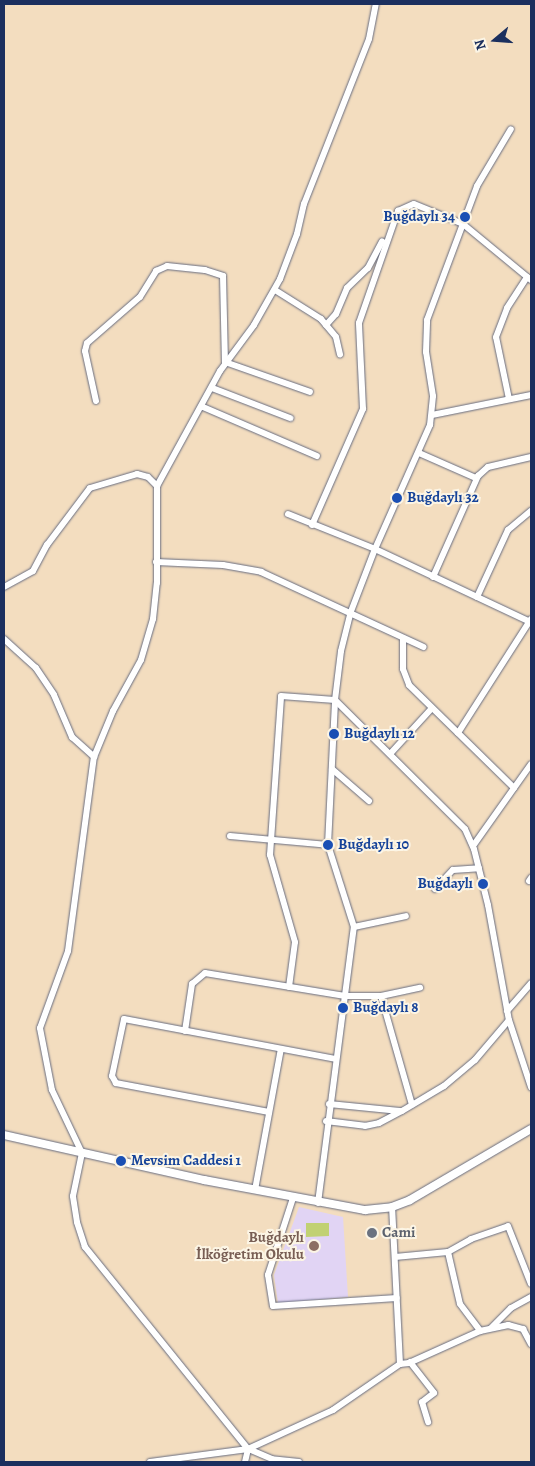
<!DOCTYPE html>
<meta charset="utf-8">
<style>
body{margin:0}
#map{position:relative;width:535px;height:1466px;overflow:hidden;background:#f3ddbf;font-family:Alegreya,serif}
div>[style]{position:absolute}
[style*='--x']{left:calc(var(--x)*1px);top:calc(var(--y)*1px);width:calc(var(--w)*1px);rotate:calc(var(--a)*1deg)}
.built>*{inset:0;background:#e1d4f4}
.green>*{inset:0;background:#c1d173}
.roads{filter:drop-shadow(0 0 1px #676c80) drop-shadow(0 0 1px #676c80)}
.minor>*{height:6px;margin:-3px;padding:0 3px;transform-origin:3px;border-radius:3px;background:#fff}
.tertiary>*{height:8px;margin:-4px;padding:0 4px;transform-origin:4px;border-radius:4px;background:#fff}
.dots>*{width:14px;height:14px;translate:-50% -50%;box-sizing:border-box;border:2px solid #fcf5e5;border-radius:50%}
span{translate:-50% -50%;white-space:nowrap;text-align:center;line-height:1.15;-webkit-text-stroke:4px #fcf5e5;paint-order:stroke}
.transit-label{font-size:15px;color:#164399;font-weight:700}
.right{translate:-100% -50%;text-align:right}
.left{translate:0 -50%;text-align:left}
.worship-label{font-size:15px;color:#5b616d;font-weight:700}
.education-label{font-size:15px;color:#785e54;font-weight:700}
.frame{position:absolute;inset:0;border:5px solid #1b2f5e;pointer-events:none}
.north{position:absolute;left:470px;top:15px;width:50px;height:50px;-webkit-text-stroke:4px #fcf5e5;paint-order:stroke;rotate:252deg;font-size:14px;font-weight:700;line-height:20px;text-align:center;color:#1b2f5e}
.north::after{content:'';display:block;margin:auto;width:18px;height:22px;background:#1b2f5e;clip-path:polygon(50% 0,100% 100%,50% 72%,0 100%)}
</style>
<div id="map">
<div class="built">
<div style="clip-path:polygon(299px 1207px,343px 1217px,348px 1297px,278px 1303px,274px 1275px)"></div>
</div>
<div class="green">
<div style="clip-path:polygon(306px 1223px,329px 1223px,329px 1236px,306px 1237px)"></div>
</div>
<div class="roads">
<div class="minor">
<div style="--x:275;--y:290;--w:54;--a:32.2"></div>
<div style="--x:321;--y:319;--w:23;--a:50"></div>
<div style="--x:336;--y:337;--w:18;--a:77"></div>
<div style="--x:326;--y:325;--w:15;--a:-48"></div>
<div style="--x:336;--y:314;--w:28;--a:-67"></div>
<div style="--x:347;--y:288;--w:29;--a:-44"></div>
<div style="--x:368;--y:268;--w:30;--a:-62"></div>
<div style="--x:212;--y:388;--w:84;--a:21"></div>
<div style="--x:509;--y:399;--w:63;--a:-101.8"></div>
<div style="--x:496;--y:337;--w:31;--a:-69"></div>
<div style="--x:507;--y:308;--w:37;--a:-57"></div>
<div style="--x:96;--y:401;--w:51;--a:-102.4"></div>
<div style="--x:85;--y:351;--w:8;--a:-76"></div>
<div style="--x:87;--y:343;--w:70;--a:-41"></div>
<div style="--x:140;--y:297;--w:31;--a:-58"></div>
<div style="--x:156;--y:271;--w:12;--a:-24"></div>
<div style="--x:167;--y:266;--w:38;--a:6"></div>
<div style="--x:205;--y:270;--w:19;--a:18"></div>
<div style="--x:223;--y:276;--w:86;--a:88.7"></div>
<div style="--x:225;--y:362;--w:90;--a:19.4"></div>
<div style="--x:203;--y:407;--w:124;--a:23.3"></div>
<div style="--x:432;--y:415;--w:101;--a:-11.4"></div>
<div style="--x:419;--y:453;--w:62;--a:23.7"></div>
<div style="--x:288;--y:514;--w:94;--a:21.9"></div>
<div style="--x:375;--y:549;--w:171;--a:25.2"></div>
<div style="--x:312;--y:525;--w:127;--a:-66.3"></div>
<div style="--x:363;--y:409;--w:86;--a:-92.7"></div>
<div style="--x:359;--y:323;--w:119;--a:-70.8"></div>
<div style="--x:398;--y:211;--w:17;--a:-24"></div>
<div style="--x:414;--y:204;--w:53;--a:22.2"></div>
<div style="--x:463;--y:224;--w:88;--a:39.5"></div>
<div style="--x:156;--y:562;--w:67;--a:2.6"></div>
<div style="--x:223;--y:565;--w:39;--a:10"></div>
<div style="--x:261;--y:572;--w:179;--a:24.8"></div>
<div style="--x:433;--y:577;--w:111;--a:-66"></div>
<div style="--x:478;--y:476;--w:13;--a:-42"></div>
<div style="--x:488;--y:467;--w:44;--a:-13.1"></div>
<div style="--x:4;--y:587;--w:33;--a:-29"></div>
<div style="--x:33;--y:571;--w:30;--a:-62"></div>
<div style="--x:47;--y:545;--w:71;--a:-53"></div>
<div style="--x:90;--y:488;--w:49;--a:-16.6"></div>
<div style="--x:137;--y:474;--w:11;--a:15"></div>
<div style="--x:148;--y:477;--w:13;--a:45"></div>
<div style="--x:477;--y:597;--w:74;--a:-65.2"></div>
<div style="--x:508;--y:530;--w:30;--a:-40"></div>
<div style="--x:403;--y:638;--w:31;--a:90"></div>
<div style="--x:403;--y:669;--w:17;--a:69"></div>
<div style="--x:409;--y:685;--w:147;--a:44.4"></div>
<div style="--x:4;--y:639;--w:43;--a:42.2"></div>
<div style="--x:36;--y:668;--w:32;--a:56"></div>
<div style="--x:54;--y:695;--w:46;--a:66.8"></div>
<div style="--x:72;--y:737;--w:30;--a:42"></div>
<div style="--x:458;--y:733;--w:135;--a:-57.4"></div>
<div style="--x:390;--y:754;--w:62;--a:-47.6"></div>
<div style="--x:332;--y:769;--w:49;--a:40.9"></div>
<div style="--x:230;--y:836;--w:98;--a:5.2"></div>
<div style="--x:473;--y:846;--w:100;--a:-54.7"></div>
<div style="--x:529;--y:881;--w:4;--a:-56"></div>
<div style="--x:435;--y:889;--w:26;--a:-47"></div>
<div style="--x:453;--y:870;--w:26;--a:-4"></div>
<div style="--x:354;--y:927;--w:53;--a:-11.9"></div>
<div style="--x:289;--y:987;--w:45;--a:-82.4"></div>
<div style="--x:295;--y:942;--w:91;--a:-106"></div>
<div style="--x:270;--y:855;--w:159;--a:-86"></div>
<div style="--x:281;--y:696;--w:54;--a:4.2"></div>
<div style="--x:335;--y:700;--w:183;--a:44.8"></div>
<div style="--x:465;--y:829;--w:22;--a:66"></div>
<div style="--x:474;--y:849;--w:58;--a:76"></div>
<div style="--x:488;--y:905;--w:117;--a:79.7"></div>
<div style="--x:509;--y:1020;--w:71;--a:71.8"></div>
<div style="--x:381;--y:996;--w:113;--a:74.1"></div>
<div style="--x:507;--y:1011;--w:37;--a:-49"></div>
<div style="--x:185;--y:1031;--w:48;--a:-81.5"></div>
<div style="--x:192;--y:984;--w:17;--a:-40"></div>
<div style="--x:205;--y:973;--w:142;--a:9.3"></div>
<div style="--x:345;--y:996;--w:36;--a:0"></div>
<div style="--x:381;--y:996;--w:40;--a:-12"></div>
<div style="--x:329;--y:1104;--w:71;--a:5.6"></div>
<div style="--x:269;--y:1112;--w:156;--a:-169.3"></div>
<div style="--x:116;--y:1083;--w:8;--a:-120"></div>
<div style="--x:112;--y:1076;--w:58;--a:-78.1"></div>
<div style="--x:124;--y:1019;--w:215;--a:10.7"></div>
<div style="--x:326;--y:1121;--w:39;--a:7"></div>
<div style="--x:365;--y:1126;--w:14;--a:-12"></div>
<div style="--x:379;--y:1123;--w:26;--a:-28"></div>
<div style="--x:402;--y:1111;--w:49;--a:-30.8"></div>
<div style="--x:444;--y:1086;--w:40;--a:-40"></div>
<div style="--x:475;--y:1060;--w:52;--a:-49.6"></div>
<div style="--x:255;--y:1190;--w:143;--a:-79.6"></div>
<div style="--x:293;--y:1198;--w:81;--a:108"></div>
<div style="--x:268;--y:1275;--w:31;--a:81"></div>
<div style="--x:273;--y:1306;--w:124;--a:-3.7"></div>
<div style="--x:318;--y:1203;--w:278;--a:-82.6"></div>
<div style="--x:354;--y:927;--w:86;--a:-107.6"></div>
<div style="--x:328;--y:845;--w:145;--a:-87.2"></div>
<div style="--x:335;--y:700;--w:49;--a:-83"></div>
<div style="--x:341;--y:651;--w:38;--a:-76"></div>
<div style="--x:350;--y:614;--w:70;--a:-69"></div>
<div style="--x:375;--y:549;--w:136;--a:-66.1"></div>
<div style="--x:430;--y:425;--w:29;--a:-84"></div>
<div style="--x:433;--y:396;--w:45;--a:-99"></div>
<div style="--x:426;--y:352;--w:32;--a:-88"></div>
<div style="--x:427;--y:320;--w:143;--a:-69.5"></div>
<div style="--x:477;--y:186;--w:66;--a:-59.2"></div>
<div style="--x:448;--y:1252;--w:53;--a:77"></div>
<div style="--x:460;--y:1304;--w:34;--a:53"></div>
<div style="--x:395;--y:1257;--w:53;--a:-5.4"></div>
<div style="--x:448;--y:1252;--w:26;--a:-29"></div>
<div style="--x:471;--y:1239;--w:39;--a:-19"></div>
<div style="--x:508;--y:1226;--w:62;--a:68.4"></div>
<div style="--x:491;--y:1328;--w:28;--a:-45"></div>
<div style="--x:511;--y:1308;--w:23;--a:-29"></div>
<div style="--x:410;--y:1362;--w:39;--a:52"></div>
<div style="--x:434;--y:1393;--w:15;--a:143"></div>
<div style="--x:422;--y:1402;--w:21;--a:73"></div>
<div style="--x:400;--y:1364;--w:9;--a:-6"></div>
<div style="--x:409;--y:1363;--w:78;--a:-24.3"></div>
<div style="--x:480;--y:1331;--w:29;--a:-12"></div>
<div style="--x:508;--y:1325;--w:16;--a:15"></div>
<div style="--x:523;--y:1329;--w:17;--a:62"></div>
<div style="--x:150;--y:1462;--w:99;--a:-7.6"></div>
<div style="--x:248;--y:1449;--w:94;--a:-24.6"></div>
<div style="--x:333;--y:1410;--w:81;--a:-34.5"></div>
<div style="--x:400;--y:1364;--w:157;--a:-92.9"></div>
<div style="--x:245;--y:1462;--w:13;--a:-77"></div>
<div style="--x:299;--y:1462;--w:27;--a:-174"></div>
<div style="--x:272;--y:1459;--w:26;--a:-157"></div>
<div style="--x:248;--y:1449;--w:260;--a:-128.9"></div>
<div style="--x:85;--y:1247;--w:26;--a:-108"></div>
<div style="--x:77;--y:1222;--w:26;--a:-99"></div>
<div style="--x:73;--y:1196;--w:44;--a:-78.2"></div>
<div style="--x:82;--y:1153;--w:70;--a:-115.5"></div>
<div style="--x:52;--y:1090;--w:63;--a:-101"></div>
<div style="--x:40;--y:1028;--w:82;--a:-70"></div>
<div style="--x:68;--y:951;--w:196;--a:-82.4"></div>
<div style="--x:94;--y:757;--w:50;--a:-67.6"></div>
<div style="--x:113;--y:711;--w:58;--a:-61.2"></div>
<div style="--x:141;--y:660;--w:43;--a:-73.7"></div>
<div style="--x:153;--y:619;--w:36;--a:-84"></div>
<div style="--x:157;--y:583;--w:97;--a:-90"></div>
<div style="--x:157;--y:486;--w:131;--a:-61.3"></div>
<div style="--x:220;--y:371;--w:57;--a:-53.5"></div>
<div style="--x:254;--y:325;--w:53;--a:-60.5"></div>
<div style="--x:280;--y:279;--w:48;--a:-69.3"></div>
<div style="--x:297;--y:234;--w:31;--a:-77"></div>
<div style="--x:304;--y:204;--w:177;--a:-68.5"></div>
<div style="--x:369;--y:39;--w:36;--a:-79"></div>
</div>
<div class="tertiary">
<div style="--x:4;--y:1135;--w:205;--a:12.7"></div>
<div style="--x:204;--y:1180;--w:164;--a:10.6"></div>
<div style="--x:365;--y:1210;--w:27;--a:-6"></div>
<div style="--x:392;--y:1207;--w:19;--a:-21"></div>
<div style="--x:410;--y:1200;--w:140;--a:-30.4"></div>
</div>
</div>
<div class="dots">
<div style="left:465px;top:217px;background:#1a4fb4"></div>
<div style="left:397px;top:498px;background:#1a4fb4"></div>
<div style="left:334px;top:734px;background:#1a4fb4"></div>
<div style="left:328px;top:845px;background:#1a4fb4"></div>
<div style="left:483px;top:884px;background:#1a4fb4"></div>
<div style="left:343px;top:1008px;background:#1a4fb4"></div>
<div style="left:121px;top:1161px;background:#1a4fb4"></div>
<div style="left:372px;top:1233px;background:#6b7280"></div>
<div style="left:314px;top:1246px;background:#8d6e63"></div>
</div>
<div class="transit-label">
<span class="right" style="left:455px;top:217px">Buğdaylı 34</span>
<span class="left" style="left:407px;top:498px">Buğdaylı 32</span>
<span class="left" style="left:344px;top:734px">Buğdaylı 12</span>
<span class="left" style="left:338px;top:845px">Buğdaylı 10</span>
<span class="right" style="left:473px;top:884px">Buğdaylı</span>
<span class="left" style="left:353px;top:1008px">Buğdaylı 8</span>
<span class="left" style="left:131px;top:1161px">Mevsim Caddesi 1</span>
</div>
<div class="worship-label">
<span class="left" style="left:382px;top:1233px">Cami</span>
</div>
<div class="education-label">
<span class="right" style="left:304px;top:1246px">Buğdaylı<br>İlköğretim Okulu</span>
</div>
<div class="frame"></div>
<div class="north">N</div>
</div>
